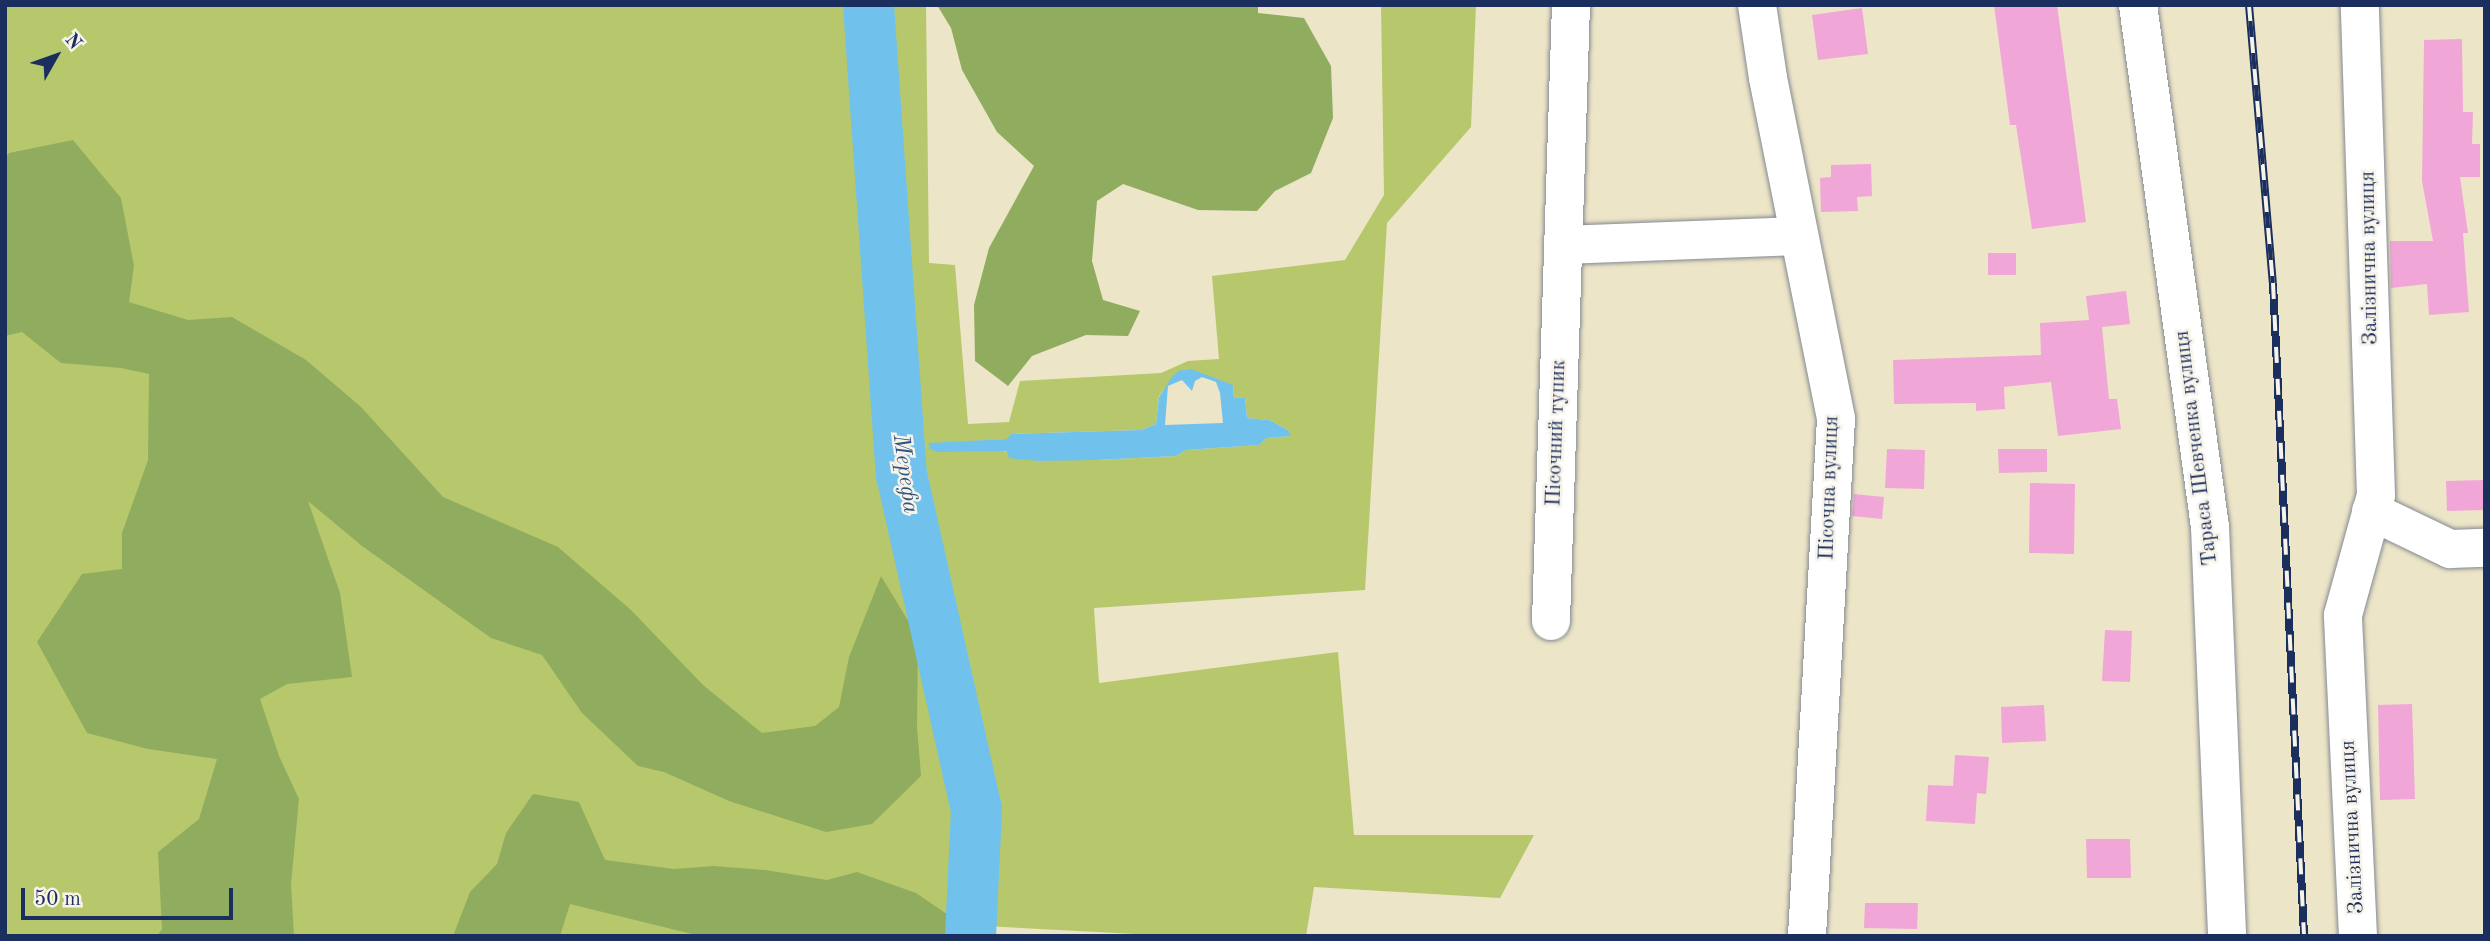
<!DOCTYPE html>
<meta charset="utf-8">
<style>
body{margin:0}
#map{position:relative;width:2490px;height:941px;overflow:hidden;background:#ede5c7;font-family:"Old Standard TT",serif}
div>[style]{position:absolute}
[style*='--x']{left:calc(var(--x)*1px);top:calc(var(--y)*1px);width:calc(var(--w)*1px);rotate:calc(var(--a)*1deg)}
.green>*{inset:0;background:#b6c86b}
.forest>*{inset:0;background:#90ac5f}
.water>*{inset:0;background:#70c2ec}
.river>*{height:51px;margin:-25.5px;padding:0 25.5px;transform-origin:25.5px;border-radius:25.5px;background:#70c2ec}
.building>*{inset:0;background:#f1a6d8}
.roads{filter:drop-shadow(0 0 2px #848a92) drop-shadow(0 0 2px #848a92)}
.minor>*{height:38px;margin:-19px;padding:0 19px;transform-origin:19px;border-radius:19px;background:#fff}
.rail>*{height:8px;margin-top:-4px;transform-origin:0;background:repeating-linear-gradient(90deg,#f7f3e8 0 16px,#1b2f5e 0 32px);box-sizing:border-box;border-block:2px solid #1b2f5e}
span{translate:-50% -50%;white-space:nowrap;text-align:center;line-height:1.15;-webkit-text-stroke:5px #f7f3e8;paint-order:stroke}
.street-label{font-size:21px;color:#1b2f5e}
.water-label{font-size:23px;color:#305482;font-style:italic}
.frame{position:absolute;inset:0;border:7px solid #1b2f5e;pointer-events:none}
.north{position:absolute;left:21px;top:21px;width:70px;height:70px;-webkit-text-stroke:5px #f7f3e8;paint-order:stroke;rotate:50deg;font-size:19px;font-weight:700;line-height:28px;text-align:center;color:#1b2f5e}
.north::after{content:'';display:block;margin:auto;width:24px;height:32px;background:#1b2f5e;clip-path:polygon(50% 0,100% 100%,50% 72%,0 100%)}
.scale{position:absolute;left:21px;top:888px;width:212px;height:32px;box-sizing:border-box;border:4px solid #1b2f5e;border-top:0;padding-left:9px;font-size:21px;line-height:24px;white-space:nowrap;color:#1b2f5e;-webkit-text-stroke:5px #f7f3e8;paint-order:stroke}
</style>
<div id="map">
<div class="green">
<div style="clip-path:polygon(evenodd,5px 5px,926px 5px,929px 263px,955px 265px,968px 424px,1009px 422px,1020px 381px,1161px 373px,1188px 361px,1219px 359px,1212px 276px,1345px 260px,1384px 195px,1381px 5px,1476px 5px,1471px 127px,1387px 223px,1365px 590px,1094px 608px,1099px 683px,1338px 652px,1354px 835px,1534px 835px,1500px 898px,1314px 887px,1306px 936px,1173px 936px,984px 926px,984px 936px,5px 936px,5px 5px,1178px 371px,1233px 385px,1234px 398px,1245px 397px,1247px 418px,1269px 420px,1288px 430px,1290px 436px,1267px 438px,1259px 445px,1186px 450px,1176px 456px,1096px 460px,929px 444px,1008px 439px,1011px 434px,1141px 430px,1156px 424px,1159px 396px,1178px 371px)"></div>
</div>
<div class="forest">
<div style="clip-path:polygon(937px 5px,1258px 5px,1258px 13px,1304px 18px,1331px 66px,1333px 118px,1311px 173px,1275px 191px,1257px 211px,1198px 210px,1123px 184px,1097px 201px,1092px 261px,1103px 300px,1140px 311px,1128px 336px,1086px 335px,1032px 356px,1008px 386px,975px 361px,974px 305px,989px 248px,1034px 166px,997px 132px,962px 70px,951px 28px)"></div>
<div style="clip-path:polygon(73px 140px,121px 198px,134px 266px,129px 302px,188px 320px,232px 317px,306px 360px,361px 407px,443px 497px,558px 547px,631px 610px,703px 685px,762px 733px,815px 726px,839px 707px,849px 657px,881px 576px,918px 637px,917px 727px,921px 776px,872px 824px,826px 832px,729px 801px,664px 772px,638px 766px,582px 713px,542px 655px,491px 638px,362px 546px,308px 501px,340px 593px,352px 677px,287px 684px,260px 699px,279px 756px,299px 799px,291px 884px,294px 936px,157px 936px,162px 929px,158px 852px,199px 819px,217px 759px,148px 749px,87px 733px,37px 642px,82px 574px,122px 569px,122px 533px,148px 460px,149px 374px,121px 368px,61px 363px,22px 332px,5px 336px,5px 158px,9px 153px)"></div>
<div style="clip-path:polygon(533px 794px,579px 802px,605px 860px,674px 869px,713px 866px,765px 870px,827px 880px,857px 872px,916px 893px,957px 921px,955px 936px,700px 936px,570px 904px,560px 936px,453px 936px,470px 892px,497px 864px,506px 833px)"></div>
</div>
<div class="water">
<div style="clip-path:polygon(evenodd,1191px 369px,1233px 385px,1234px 398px,1245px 397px,1247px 418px,1269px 420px,1288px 430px,1291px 436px,1267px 438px,1259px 445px,1186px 450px,1176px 456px,1096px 460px,1039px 461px,1009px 458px,1007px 451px,938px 452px,929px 449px,929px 443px,1007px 439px,1011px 434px,1141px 430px,1156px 424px,1159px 397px,1172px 377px,1178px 371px,1191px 369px,1202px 377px,1216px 382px,1220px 393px,1223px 423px,1165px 425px,1168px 386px,1182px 380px,1192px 391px,1195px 381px,1202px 377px)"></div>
</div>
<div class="river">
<div style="--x:868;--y:5;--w:470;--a:86"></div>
<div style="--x:901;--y:474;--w:343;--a:77.4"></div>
<div style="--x:976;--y:809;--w:127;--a:92.7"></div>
</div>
<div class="building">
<div style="clip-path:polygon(1994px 5px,2057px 5px,2086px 222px,2032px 229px,2016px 125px,2010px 125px)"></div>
<div style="clip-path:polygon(1862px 8px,1868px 54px,1818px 60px,1812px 15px)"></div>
<div style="clip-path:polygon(2462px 39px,2463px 112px,2473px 112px,2472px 144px,2480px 144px,2480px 177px,2460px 177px,2468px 233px,2463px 233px,2469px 312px,2429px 315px,2427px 284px,2391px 288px,2390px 241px,2433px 241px,2422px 181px,2424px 40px)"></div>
<div style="clip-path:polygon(1871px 164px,1872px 196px,1857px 197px,1858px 211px,1821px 212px,1820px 178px,1831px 177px,1831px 165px)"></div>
<div style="clip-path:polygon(1988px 253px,2016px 253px,2016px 275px,1988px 275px)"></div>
<div style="clip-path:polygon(2126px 291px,2130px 324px,2102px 327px,2109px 399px,2117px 399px,2121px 429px,2058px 436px,2051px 382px,2004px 387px,2005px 409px,1976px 411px,1976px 403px,1894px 404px,1893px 360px,2041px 355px,2040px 323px,2089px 320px,2086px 296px)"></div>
<div style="clip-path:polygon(1887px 449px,1925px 450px,1924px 489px,1885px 488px)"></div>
<div style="clip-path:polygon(1998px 449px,2047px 449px,2047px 472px,1999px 473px)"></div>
<div style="clip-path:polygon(2485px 480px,2485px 510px,2447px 511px,2446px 481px)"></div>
<div style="clip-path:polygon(2030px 483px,2075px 484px,2074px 554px,2029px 553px)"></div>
<div style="clip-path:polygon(1854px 494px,1884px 497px,1882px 519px,1852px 516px)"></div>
<div style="clip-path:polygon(2105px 630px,2132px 631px,2130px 682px,2102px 681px)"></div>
<div style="clip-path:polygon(2412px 704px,2415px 799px,2380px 800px,2378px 705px)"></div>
<div style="clip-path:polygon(2044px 705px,2046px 741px,2002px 743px,2001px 707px)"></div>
<div style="clip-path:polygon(1955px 755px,1989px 757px,1986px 794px,1977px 793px,1975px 824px,1926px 821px,1928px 785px,1953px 786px)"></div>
<div style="clip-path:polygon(2086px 839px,2130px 839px,2131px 878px,2087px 878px)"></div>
<div style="clip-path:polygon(1865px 903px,1918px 903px,1917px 929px,1864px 928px)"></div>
</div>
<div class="roads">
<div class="minor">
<div style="--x:1757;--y:5;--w:74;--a:81.4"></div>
<div style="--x:1768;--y:78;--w:348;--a:78.7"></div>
<div style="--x:1836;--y:419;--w:518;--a:93.21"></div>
<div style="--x:2138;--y:5;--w:527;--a:82.15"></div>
<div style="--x:2210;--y:527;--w:409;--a:87.6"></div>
<div style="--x:1563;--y:245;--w:236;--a:-2.2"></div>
<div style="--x:2371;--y:511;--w:88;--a:25.7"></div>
<div style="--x:2450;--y:549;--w:35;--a:-2"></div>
<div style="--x:1551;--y:621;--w:616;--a:-88.14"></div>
<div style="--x:2358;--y:936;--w:321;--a:-92.7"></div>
<div style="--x:2343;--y:615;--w:124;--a:-74.6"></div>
<div style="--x:2376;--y:495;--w:490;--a:-91.9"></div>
</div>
</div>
<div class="rail">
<div style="--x:2249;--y:5;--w:279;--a:85.1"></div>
<div style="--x:2273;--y:283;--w:654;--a:87.28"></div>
</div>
<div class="street-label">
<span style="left:2370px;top:258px;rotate:-91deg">Залізнична вулиця</span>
<span style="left:1557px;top:433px;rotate:-88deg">Пісочний тупик</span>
<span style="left:2197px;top:448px;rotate:-97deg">Тараса Шевченка вулиця</span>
<span style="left:1830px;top:488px;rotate:-88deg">Пісочна вулиця</span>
<span style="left:2353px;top:827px;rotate:-93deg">Залізнична вулиця</span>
</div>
<div class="water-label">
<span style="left:905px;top:474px;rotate:82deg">Мерефа</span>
</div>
<div class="frame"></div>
<div class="north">N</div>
<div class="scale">50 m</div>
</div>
